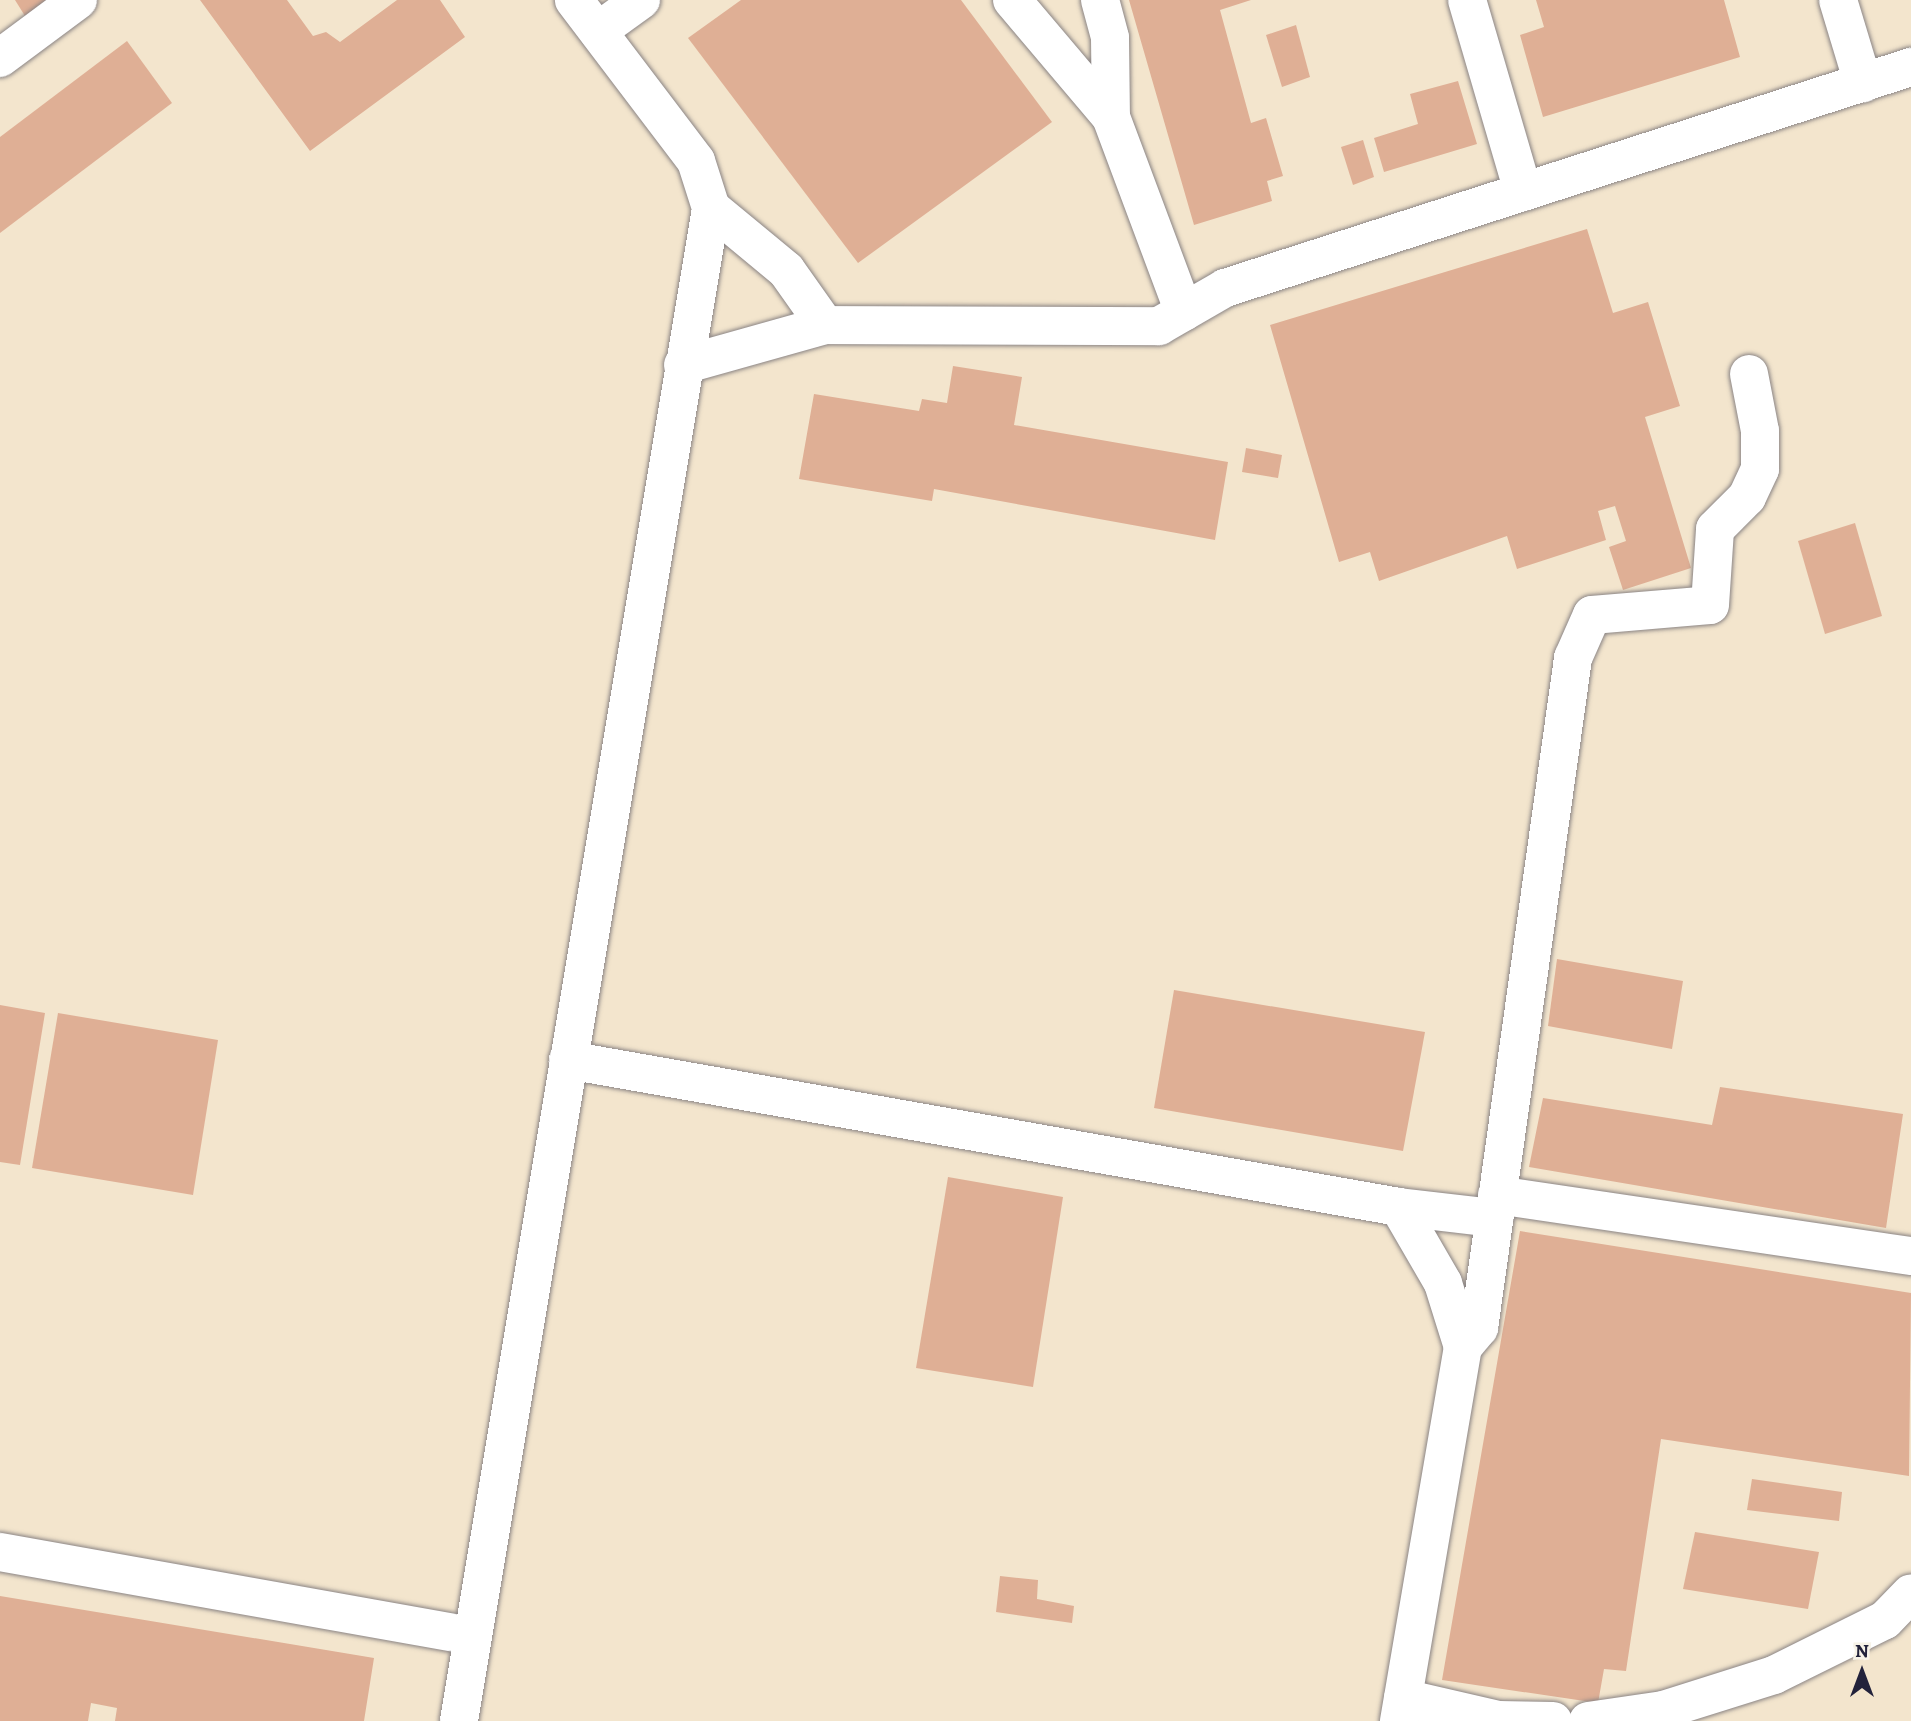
<!DOCTYPE html>
<style>
body{margin:0}
#map{position:relative;width:1911px;height:1721px;overflow:hidden;background:#f3e5cd;font-family:Alegreya,serif}
div>[style]{position:absolute}
[style*='--x']{left:calc(var(--x)*1px);top:calc(var(--y)*1px);width:calc(var(--w)*1px);rotate:calc(var(--a)*1deg)}
.building>*{inset:0;background:#dfaf95}
.roads{filter:drop-shadow(0 0 2px #8a8484) drop-shadow(0 0 2px #8a8484)}
.minor>*{height:38px;margin:-19px;padding:0 19px;transform-origin:19px;border-radius:19px;background:#fff}
span{translate:-50% -50%;white-space:nowrap;text-align:center;line-height:1.15;-webkit-text-stroke:5px #f7f3e8;paint-order:stroke}
.north{position:absolute;left:1827px;top:1637px;width:70px;height:70px;-webkit-text-stroke:5px #f7f3e8;paint-order:stroke;rotate:0deg;font-size:19px;font-weight:700;line-height:28px;text-align:center;color:#22223b}
.north::after{content:'';display:block;margin:auto;width:24px;height:32px;background:#22223b;clip-path:polygon(50% 0,100% 100%,50% 72%,0 100%)}
</style>
<div id="map">
<div class="building">
<div style="clip-path:polygon(15px 0,46px 0,25px 16px)"></div>
<div style="clip-path:polygon(200px 0,287px 0,313px 36px,326px 32px,340px 42px,397px 0,440px 0,465px 37px,310px 151px)"></div>
<div style="clip-path:polygon(741px 0,961px 0,1052px 122px,858px 263px,688px 38px)"></div>
<div style="clip-path:polygon(1129px 0,1251px 0,1220px 10px,1251px 123px,1266px 118px,1283px 176px,1267px 181px,1272px 201px,1194px 225px)"></div>
<div style="clip-path:polygon(1536px 0,1724px 0,1740px 57px,1543px 117px,1520px 35px,1544px 27px)"></div>
<div style="clip-path:polygon(1296px 25px,1310px 77px,1282px 87px,1266px 35px)"></div>
<div style="clip-path:polygon(127px 41px,172px 103px,0 233px,0 137px)"></div>
<div style="clip-path:polygon(1458px 81px,1477px 144px,1384px 172px,1374px 138px,1418px 124px,1410px 94px)"></div>
<div style="clip-path:polygon(1363px 140px,1374px 177px,1353px 185px,1341px 147px)"></div>
<div style="clip-path:polygon(1587px 229px,1613px 313px,1648px 302px,1680px 406px,1645px 417px,1691px 568px,1623px 590px,1609px 547px,1626px 541px,1615px 506px,1598px 511px,1606px 540px,1517px 569px,1507px 536px,1379px 581px,1370px 552px,1339px 562px,1270px 325px)"></div>
<div style="clip-path:polygon(953px 366px,1022px 377px,1014px 425px,1228px 462px,1215px 540px,934px 489px,932px 501px,799px 479px,814px 394px,919px 411px,922px 399px,947px 403px)"></div>
<div style="clip-path:polygon(1246px 448px,1282px 455px,1278px 478px,1242px 472px)"></div>
<div style="clip-path:polygon(1855px 523px,1882px 616px,1825px 634px,1798px 541px)"></div>
<div style="clip-path:polygon(1557px 959px,1683px 981px,1672px 1049px,1548px 1026px)"></div>
<div style="clip-path:polygon(1174px 990px,1425px 1032px,1403px 1151px,1154px 1108px)"></div>
<div style="clip-path:polygon(0 1005px,45px 1013px,20px 1165px,0 1162px)"></div>
<div style="clip-path:polygon(58px 1013px,218px 1040px,193px 1195px,32px 1168px)"></div>
<div style="clip-path:polygon(1720px 1087px,1903px 1114px,1886px 1228px,1529px 1167px,1543px 1098px,1712px 1125px)"></div>
<div style="clip-path:polygon(948px 1177px,1063px 1197px,1033px 1387px,916px 1368px)"></div>
<div style="clip-path:polygon(1520px 1231px,1911px 1293px,1909px 1476px,1661px 1439px,1626px 1671px,1604px 1669px,1598px 1703px,1442px 1680px)"></div>
<div style="clip-path:polygon(1752px 1479px,1842px 1492px,1839px 1521px,1747px 1510px)"></div>
<div style="clip-path:polygon(1695px 1532px,1819px 1552px,1808px 1609px,1683px 1589px)"></div>
<div style="clip-path:polygon(1000px 1576px,1038px 1580px,1037px 1599px,1074px 1606px,1072px 1623px,996px 1612px)"></div>
<div style="clip-path:polygon(0 1596px,374px 1658px,364px 1721px,115px 1721px,117px 1708px,91px 1703px,88px 1721px,0 1721px)"></div>
</div>
<div class="roads">
<div class="minor">
<div style="--x:1012;--y:0;--w:153;--a:49.8"></div>
<div style="--x:1111;--y:117;--w:208;--a:69.5"></div>
<div style="--x:1100;--y:0;--w:39;--a:75"></div>
<div style="--x:1110;--y:38;--w:79;--a:89.3"></div>
<div style="--x:1467;--y:0;--w:200;--a:73.7"></div>
<div style="--x:1838;--y:0;--w:87;--a:73.2"></div>
<div style="--x:598;--y:31;--w:53;--a:-35.8"></div>
<div style="--x:0;--y:58;--w:97;--a:-36.6"></div>
<div style="--x:825;--y:325;--w:334;--a:0.2"></div>
<div style="--x:1159;--y:326;--w:76;--a:-29.9"></div>
<div style="--x:1225;--y:288;--w:721;--a:-17.86"></div>
<div style="--x:683;--y:365;--w:148;--a:-15.7"></div>
<div style="--x:825;--y:325;--w:67;--a:-125.3"></div>
<div style="--x:786;--y:270;--w:97;--a:-140.4"></div>
<div style="--x:568;--y:1060;--w:844;--a:10.03"></div>
<div style="--x:1399;--y:1207;--w:96;--a:6.6"></div>
<div style="--x:1497;--y:1195;--w:418;--a:8.4"></div>
<div style="--x:1463;--y:1347;--w:25;--a:-50"></div>
<div style="--x:1479;--y:1328;--w:677;--a:-82.01"></div>
<div style="--x:1573;--y:658;--w:47;--a:-66.2"></div>
<div style="--x:1592;--y:615;--w:118;--a:-4.8"></div>
<div style="--x:1710;--y:605;--w:76;--a:-86.2"></div>
<div style="--x:1715;--y:529;--w:45;--a:-45"></div>
<div style="--x:1747;--y:497;--w:31;--a:-65"></div>
<div style="--x:1760;--y:469;--w:38;--a:-90"></div>
<div style="--x:1760;--y:431;--w:58;--a:-100.9"></div>
<div style="--x:0;--y:1552;--w:458;--a:10.1"></div>
<div style="--x:1403;--y:1698;--w:98;--a:13"></div>
<div style="--x:1498;--y:1720;--w:55;--a:1"></div>
<div style="--x:459;--y:1721;--w:1534;--a:-80.54"></div>
<div style="--x:711;--y:208;--w:49;--a:-107.7"></div>
<div style="--x:696;--y:161;--w:202;--a:-127.2"></div>
<div style="--x:1399;--y:1721;--w:379;--a:-80.3"></div>
<div style="--x:1463;--y:1347;--w:67;--a:-107.4"></div>
<div style="--x:1443;--y:1283;--w:88;--a:-120.1"></div>
<div style="--x:1588;--y:1721;--w:76;--a:-8.3"></div>
<div style="--x:1663;--y:1710;--w:116;--a:-17.5"></div>
<div style="--x:1774;--y:1675;--w:124;--a:-26.4"></div>
<div style="--x:1885;--y:1620;--w:37;--a:-46"></div>
</div>
</div>
<div class="north">N</div>
</div>
